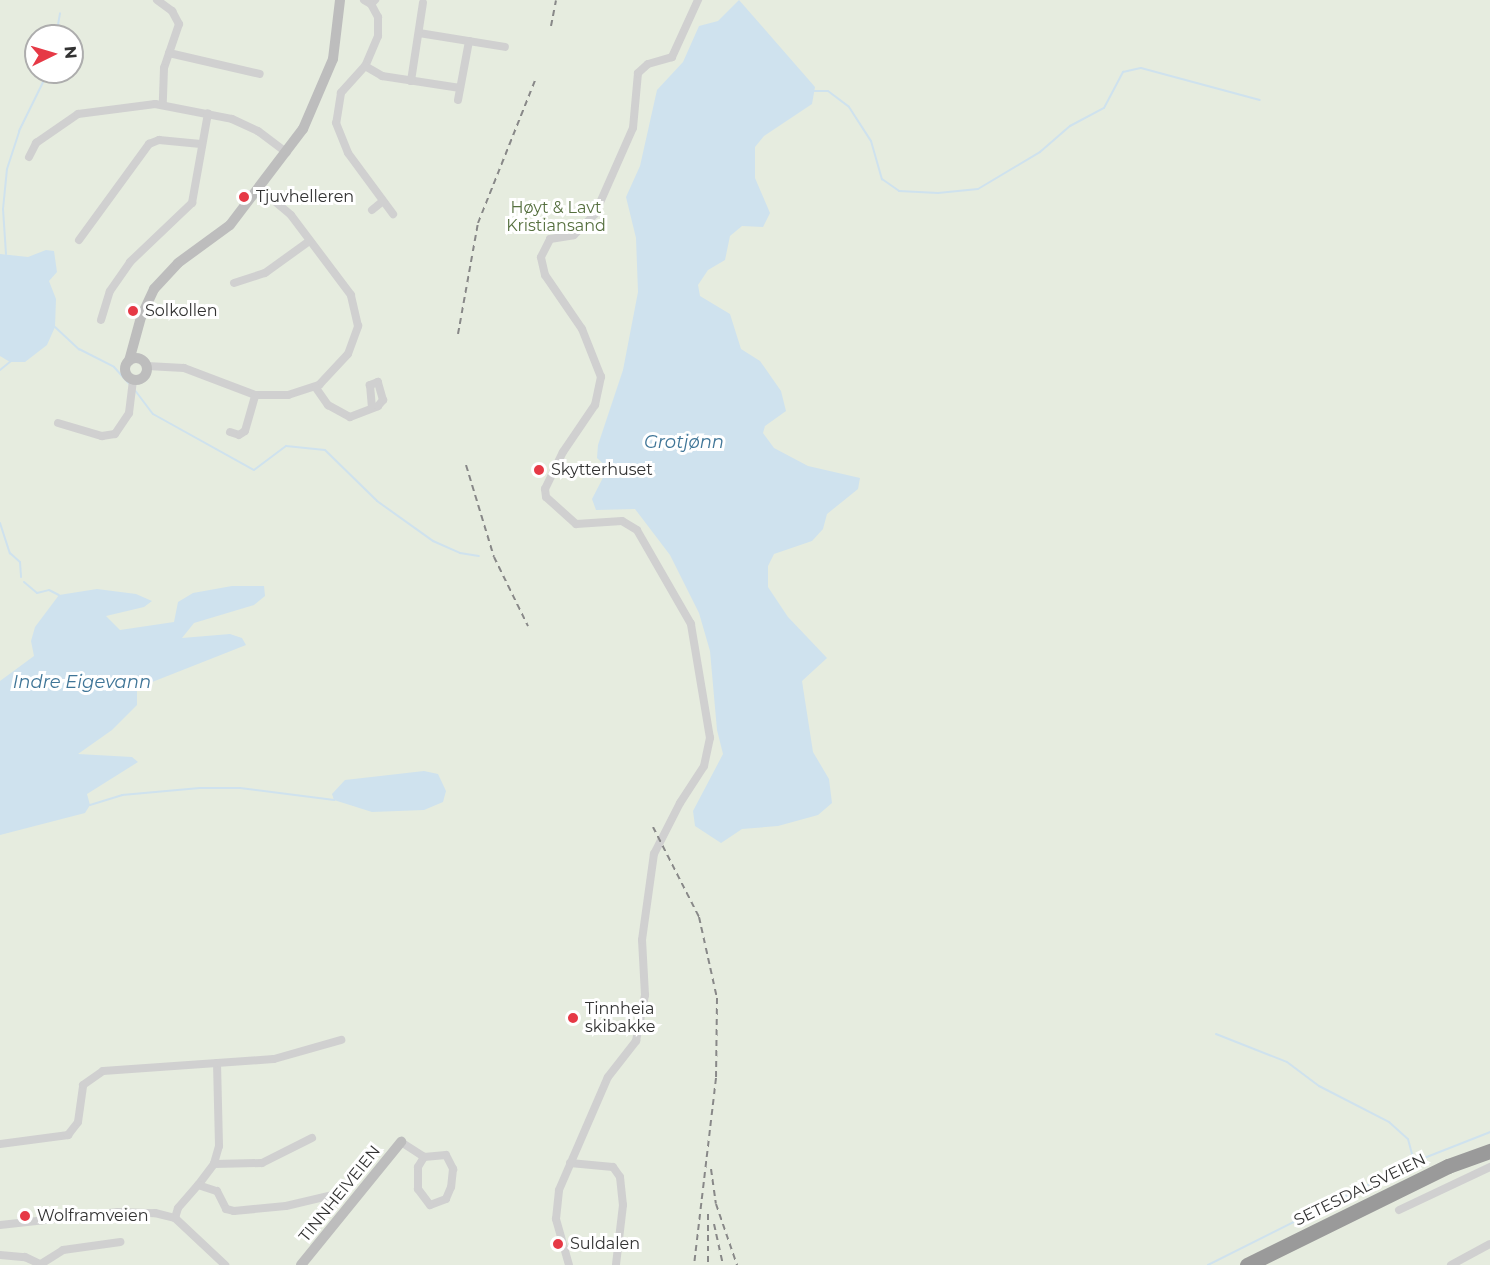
<!DOCTYPE html>
<meta charset="utf-8">
<style>
body{margin:0}
#map{position:relative;width:1490px;height:1265px;overflow:hidden;background:#fff;font-family:Montserrat,sans-serif}
div>[style]{position:absolute}
[style*='--x']{left:calc(var(--x)*1px);top:calc(var(--y)*1px);width:calc(var(--w)*1px);rotate:calc(var(--a)*1deg)}
.green>*{inset:0;background:#e6ecdf}
.water>*{inset:0;background:#cfe2ee}
.stream>*{height:2px;margin:-1px;padding:0 1px;transform-origin:1px;border-radius:1px;background:#cfe2ee}
.street>*{height:8px;margin:-4px;padding:0 4px;transform-origin:4px;border-radius:4px;background:#d0d0d0}
.secondary>*{height:10px;margin:-5px;padding:0 5px;transform-origin:5px;border-radius:5px;background:#bdbdbd}
.secondary>.ring{margin:-5px;padding:0;box-sizing:content-box;background:none;border:10px solid #bdbdbd;border-radius:50%}
.highway>*{height:15px;margin:-7.5px;padding:0 7.5px;transform-origin:7.5px;border-radius:7.5px;background:#9a9a9a}
.rail>*{height:2px;margin-top:-1px;transform-origin:0;background:repeating-linear-gradient(90deg,#888 0 6px,transparent 0 10.5px)}
.dots>*{width:16px;height:16px;translate:-50% -50%;box-sizing:border-box;border:3px solid #fff;border-radius:50%}
span{translate:-50% -50%;white-space:nowrap;text-align:center;line-height:1.15;-webkit-text-stroke:6px #fff;paint-order:stroke}
.poi-label{font-size:16px;color:#333}
.left{translate:0 -50%;text-align:left}
.park-label{font-size:16px;color:#56703f}
.street-label{font-size:16px;color:#333}
.water-label{font-size:18px;color:#3f7597;font-style:italic}
.north{position:absolute;left:24px;top:24px;width:60px;height:60px;box-sizing:border-box;background:#fff;border:2px solid #adadad;border-radius:50%;rotate:85deg;font-size:16px;font-weight:700;line-height:24px;text-align:center;color:#333}
.north::after{content:'';display:block;margin:auto;width:21px;height:27px;background:#e63946;clip-path:polygon(50% 0,100% 100%,50% 72%,0 100%)}
</style>
<div id="map">
<div class="green">
<div style="clip-path:polygon(evenodd,0 0,1490px 0,1490px 1265px,0 1265px,0 0,36px 36px,72px 36px,72px 72px,36px 72px,36px 36px)"></div>
</div>
<div class="water">
<div style="clip-path:polygon(739px 0,815px 87px,812px 104px,764px 136px,755px 147px,755px 178px,770px 213px,763px 227px,742px 226px,730px 236px,725px 260px,708px 270px,698px 285px,700px 296px,730px 314px,741px 349px,760px 361px,781px 391px,786px 411px,765px 426px,763px 433px,774px 448px,808px 466px,860px 478px,858px 489px,827px 514px,823px 529px,812px 541px,774px 554px,768px 566px,768px 587px,788px 617px,827px 658px,802px 681px,813px 752px,829px 779px,832px 803px,818px 815px,778px 826px,742px 829px,721px 843px,695px 826px,693px 811px,723px 754px,717px 730px,710px 651px,699px 613px,670px 555px,635px 509px,596px 510px,592px 499px,608px 468px,597px 458px,598px 445px,623px 370px,638px 292px,636px 238px,626px 197px,640px 166px,657px 90px,683px 62px,699px 26px,718px 21px)"></div>
<div style="clip-path:polygon(46px 250px,54px 251px,57px 272px,49px 281px,56px 299px,55px 327px,47px 345px,25px 362px,10px 362px,0 356px,0 254px,28px 257px)"></div>
<div style="clip-path:polygon(232px 586px,264px 586px,265px 596px,254px 605px,194px 623px,182px 638px,230px 634px,242px 638px,246px 645px,137px 688px,137px 705px,112px 730px,78px 754px,132px 757px,138px 762px,87px 794px,90px 805px,85px 813px,0 835px,0 681px,34px 656px,31px 641px,35px 627px,59px 595px,97px 589px,136px 594px,152px 601px,144px 607px,106px 616px,120px 630px,174px 622px,178px 602px,193px 593px)"></div>
<div style="clip-path:polygon(424px 771px,438px 774px,446px 791px,443px 802px,424px 810px,372px 812px,334px 800px,332px 794px,345px 780px)"></div>
</div>
<div class="stream">
<div style="--x:56;--y:36;--w:23;--a:-80"></div>
<div style="--x:814;--y:91;--w:14;--a:0"></div>
<div style="--x:828;--y:91;--w:26;--a:37"></div>
<div style="--x:849;--y:107;--w:40;--a:57.1"></div>
<div style="--x:871;--y:141;--w:40;--a:74"></div>
<div style="--x:882;--y:179;--w:21;--a:35"></div>
<div style="--x:899;--y:191;--w:39;--a:3"></div>
<div style="--x:938;--y:193;--w:40;--a:-5.7"></div>
<div style="--x:978;--y:189;--w:72;--a:-30.8"></div>
<div style="--x:1040;--y:152;--w:40;--a:-41"></div>
<div style="--x:1070;--y:126;--w:38;--a:-28"></div>
<div style="--x:1104;--y:108;--w:41;--a:-62.2"></div>
<div style="--x:1123;--y:72;--w:18;--a:-13"></div>
<div style="--x:1141;--y:68;--w:123;--a:15.1"></div>
<div style="--x:6;--y:254;--w:45;--a:-93.8"></div>
<div style="--x:3;--y:209;--w:40;--a:-84.3"></div>
<div style="--x:7;--y:169;--w:40;--a:-72"></div>
<div style="--x:19;--y:131;--w:66;--a:-63.8"></div>
<div style="--x:55;--y:327;--w:33;--a:43"></div>
<div style="--x:79;--y:349;--w:39;--a:27"></div>
<div style="--x:114;--y:367;--w:24;--a:48"></div>
<div style="--x:0;--y:370;--w:13;--a:-39"></div>
<div style="--x:134;--y:389;--w:31;--a:53"></div>
<div style="--x:153;--y:414;--w:115;--a:29"></div>
<div style="--x:254;--y:470;--w:40;--a:-37"></div>
<div style="--x:286;--y:446;--w:39;--a:6"></div>
<div style="--x:325;--y:450;--w:73;--a:44.4"></div>
<div style="--x:377;--y:501;--w:69;--a:35.5"></div>
<div style="--x:433;--y:541;--w:30;--a:24"></div>
<div style="--x:460;--y:553;--w:19;--a:9"></div>
<div style="--x:0;--y:523;--w:32;--a:72"></div>
<div style="--x:10;--y:553;--w:13;--a:42"></div>
<div style="--x:20;--y:562;--w:15;--a:86"></div>
<div style="--x:24;--y:582;--w:17;--a:40"></div>
<div style="--x:37;--y:593;--w:12;--a:-14"></div>
<div style="--x:49;--y:590;--w:11;--a:27"></div>
<div style="--x:90;--y:805;--w:34;--a:-17"></div>
<div style="--x:122;--y:795;--w:78;--a:-5.1"></div>
<div style="--x:200;--y:788;--w:40;--a:0"></div>
<div style="--x:240;--y:788;--w:95;--a:7.3"></div>
<div style="--x:1216;--y:1034;--w:76;--a:21.5"></div>
<div style="--x:1287;--y:1062;--w:40;--a:37"></div>
<div style="--x:1319;--y:1086;--w:79;--a:27.2"></div>
<div style="--x:1389;--y:1122;--w:25;--a:42"></div>
<div style="--x:1408;--y:1139;--w:24;--a:75"></div>
<div style="--x:1208;--y:1265;--w:230;--a:-26.6"></div>
<div style="--x:1414;--y:1162;--w:82;--a:-21.5"></div>
</div>
<div class="street">
<div style="--x:157;--y:0;--w:19;--a:36"></div>
<div style="--x:172;--y:11;--w:15;--a:62"></div>
<div style="--x:179;--y:24;--w:46;--a:108.8"></div>
<div style="--x:164;--y:68;--w:37;--a:92"></div>
<div style="--x:364;--y:0;--w:8;--a:30"></div>
<div style="--x:371;--y:4;--w:6;--a:-45"></div>
<div style="--x:371;--y:4;--w:15;--a:62"></div>
<div style="--x:378;--y:17;--w:19;--a:90"></div>
<div style="--x:378;--y:36;--w:33;--a:113"></div>
<div style="--x:365;--y:66;--w:20;--a:30"></div>
<div style="--x:382;--y:76;--w:79;--a:8.7"></div>
<div style="--x:419;--y:33;--w:87;--a:9.2"></div>
<div style="--x:169;--y:53;--w:93;--a:13"></div>
<div style="--x:365;--y:66;--w:36;--a:132"></div>
<div style="--x:341;--y:93;--w:30;--a:99"></div>
<div style="--x:336;--y:123;--w:32;--a:68"></div>
<div style="--x:348;--y:153;--w:76;--a:53.6"></div>
<div style="--x:411;--y:81;--w:79;--a:-81.3"></div>
<div style="--x:458;--y:100;--w:60;--a:-79.4"></div>
<div style="--x:29;--y:157;--w:16;--a:-63"></div>
<div style="--x:36;--y:143;--w:51;--a:-34.6"></div>
<div style="--x:78;--y:114;--w:78;--a:-7.4"></div>
<div style="--x:155;--y:104;--w:78;--a:11"></div>
<div style="--x:232;--y:119;--w:29;--a:25"></div>
<div style="--x:258;--y:131;--w:36;--a:37"></div>
<div style="--x:372;--y:210;--w:14;--a:-39"></div>
<div style="--x:79;--y:240;--w:119;--a:-53.9"></div>
<div style="--x:149;--y:144;--w:11;--a:-22"></div>
<div style="--x:159;--y:140;--w:42;--a:5.4"></div>
<div style="--x:234;--y:283;--w:33;--a:-18"></div>
<div style="--x:265;--y:273;--w:53;--a:-35.8"></div>
<div style="--x:101;--y:320;--w:30;--a:-73"></div>
<div style="--x:110;--y:291;--w:35;--a:-55"></div>
<div style="--x:130;--y:262;--w:86;--a:-43.6"></div>
<div style="--x:192;--y:203;--w:91;--a:-79.9"></div>
<div style="--x:147;--y:366;--w:37;--a:3"></div>
<div style="--x:184;--y:368;--w:76;--a:20.8"></div>
<div style="--x:255;--y:395;--w:33;--a:0"></div>
<div style="--x:288;--y:395;--w:33;--a:-18"></div>
<div style="--x:319;--y:385;--w:42;--a:-46.9"></div>
<div style="--x:348;--y:354;--w:30;--a:-70"></div>
<div style="--x:358;--y:326;--w:32;--a:-103"></div>
<div style="--x:351;--y:295;--w:100;--a:-126.9"></div>
<div style="--x:291;--y:215;--w:42;--a:-139.8"></div>
<div style="--x:316;--y:388;--w:21;--a:55"></div>
<div style="--x:328;--y:405;--w:25;--a:29"></div>
<div style="--x:350;--y:417;--w:30;--a:-21"></div>
<div style="--x:378;--y:406;--w:8;--a:-50"></div>
<div style="--x:383;--y:400;--w:19;--a:-106"></div>
<div style="--x:378;--y:382;--w:9;--a:159"></div>
<div style="--x:370;--y:385;--w:21;--a:85"></div>
<div style="--x:58;--y:423;--w:46;--a:16.5"></div>
<div style="--x:102;--y:436;--w:13;--a:-9"></div>
<div style="--x:115;--y:434;--w:25;--a:-56"></div>
<div style="--x:129;--y:413;--w:33;--a:-83"></div>
<div style="--x:230;--y:432;--w:9;--a:18"></div>
<div style="--x:239;--y:435;--w:7;--a:-34"></div>
<div style="--x:245;--y:431;--w:37;--a:-74"></div>
<div style="--x:217;--y:1063;--w:83;--a:88.6"></div>
<div style="--x:219;--y:1146;--w:19;--a:106"></div>
<div style="--x:214;--y:1164;--w:26;--a:127"></div>
<div style="--x:198;--y:1185;--w:20;--a:18"></div>
<div style="--x:217;--y:1191;--w:20;--a:63"></div>
<div style="--x:226;--y:1209;--w:8;--a:14"></div>
<div style="--x:234;--y:1211;--w:52;--a:-5.5"></div>
<div style="--x:286;--y:1206;--w:57;--a:-13.3"></div>
<div style="--x:401;--y:1142;--w:27;--a:33"></div>
<div style="--x:0;--y:1144;--w:69;--a:-7.5"></div>
<div style="--x:68;--y:1135;--w:16;--a:-52"></div>
<div style="--x:78;--y:1122;--w:37;--a:-82"></div>
<div style="--x:83;--y:1085;--w:24;--a:-35"></div>
<div style="--x:103;--y:1071;--w:171;--a:-4"></div>
<div style="--x:274;--y:1059;--w:70;--a:-15.8"></div>
<div style="--x:446;--y:1155;--w:16;--a:63"></div>
<div style="--x:453;--y:1169;--w:18;--a:96"></div>
<div style="--x:451;--y:1187;--w:13;--a:113"></div>
<div style="--x:446;--y:1199;--w:17;--a:159"></div>
<div style="--x:430;--y:1205;--w:20;--a:-127"></div>
<div style="--x:418;--y:1189;--w:22;--a:-90"></div>
<div style="--x:418;--y:1167;--w:12;--a:-59"></div>
<div style="--x:424;--y:1157;--w:22;--a:-5"></div>
<div style="--x:570;--y:1163;--w:43;--a:5.3"></div>
<div style="--x:613;--y:1167;--w:12;--a:55"></div>
<div style="--x:620;--y:1177;--w:28;--a:84"></div>
<div style="--x:623;--y:1205;--w:60;--a:96.7"></div>
<div style="--x:214;--y:1164;--w:48;--a:-1.2"></div>
<div style="--x:262;--y:1163;--w:56;--a:-26.6"></div>
<div style="--x:1399;--y:1210;--w:101;--a:-25.3"></div>
<div style="--x:175;--y:1218;--w:10;--a:-73"></div>
<div style="--x:178;--y:1208;--w:30;--a:-49"></div>
<div style="--x:0;--y:1225;--w:119;--a:-6.3"></div>
<div style="--x:118;--y:1212;--w:37;--a:2"></div>
<div style="--x:155;--y:1213;--w:21;--a:14"></div>
<div style="--x:175;--y:1218;--w:69;--a:43.2"></div>
<div style="--x:0;--y:1255;--w:25;--a:5"></div>
<div style="--x:25;--y:1257;--w:19;--a:25"></div>
<div style="--x:41;--y:1264;--w:26;--a:-32"></div>
<div style="--x:63;--y:1250;--w:58;--a:-8"></div>
<div style="--x:569;--y:1265;--w:48;--a:-105.8"></div>
<div style="--x:556;--y:1219;--w:29;--a:-84"></div>
<div style="--x:559;--y:1190;--w:123;--a:-66.6"></div>
<div style="--x:608;--y:1077;--w:46;--a:-52.1"></div>
<div style="--x:636;--y:1041;--w:47;--a:-78.9"></div>
<div style="--x:645;--y:995;--w:55;--a:-93.1"></div>
<div style="--x:642;--y:940;--w:87;--a:-82.1"></div>
<div style="--x:654;--y:854;--w:57;--a:-63"></div>
<div style="--x:680;--y:803;--w:44;--a:-57"></div>
<div style="--x:704;--y:766;--w:29;--a:-78"></div>
<div style="--x:710;--y:738;--w:116;--a:-99.5"></div>
<div style="--x:691;--y:624;--w:108;--a:-119.9"></div>
<div style="--x:637;--y:530;--w:17;--a:-149"></div>
<div style="--x:622;--y:521;--w:46;--a:176.3"></div>
<div style="--x:576;--y:524;--w:40;--a:-138"></div>
<div style="--x:546;--y:497;--w:8;--a:-97"></div>
<div style="--x:545;--y:489;--w:41;--a:-64.1"></div>
<div style="--x:563;--y:452;--w:57;--a:-55.8"></div>
<div style="--x:595;--y:405;--w:29;--a:-78"></div>
<div style="--x:601;--y:377;--w:52;--a:-111.6"></div>
<div style="--x:582;--y:329;--w:65;--a:-124.4"></div>
<div style="--x:545;--y:275;--w:18;--a:-103"></div>
<div style="--x:541;--y:257;--w:20;--a:-63"></div>
<div style="--x:550;--y:239;--w:24;--a:-9"></div>
<div style="--x:574;--y:235;--w:30;--a:-45"></div>
<div style="--x:595;--y:214;--w:94;--a:-66.2"></div>
<div style="--x:633;--y:128;--w:55;--a:-84.8"></div>
<div style="--x:638;--y:73;--w:13;--a:-42"></div>
<div style="--x:648;--y:64;--w:25;--a:-16"></div>
<div style="--x:672;--y:57;--w:63;--a:-65.5"></div>
<div style="--x:1451;--y:1265;--w:44;--a:-28.3"></div>
</div>
<div class="secondary">
<div class="ring" style="left:125px;top:358px;width:12px;height:12px"></div>
<div style="--x:129;--y:361;--w:46;--a:-74.7"></div>
<div style="--x:141;--y:317;--w:31;--a:-65"></div>
<div style="--x:154;--y:289;--w:35;--a:-47"></div>
<div style="--x:178;--y:263;--w:64;--a:-36.2"></div>
<div style="--x:230;--y:225;--w:121;--a:-52.8"></div>
<div style="--x:303;--y:129;--w:76;--a:-66.8"></div>
<div style="--x:333;--y:59;--w:59;--a:-83.2"></div>
<div style="--x:301;--y:1265;--w:159;--a:-50.9"></div>
</div>
<div class="highway">
<div style="--x:1247;--y:1265;--w:224;--a:-26.2"></div>
<div style="--x:1448;--y:1166;--w:45;--a:-19.7"></div>
</div>
<div class="rail">
<div style="--x:551;--y:26;--w:26;--a:-79"></div>
<div style="--x:458;--y:334;--w:113;--a:-79.8"></div>
<div style="--x:478;--y:223;--w:156;--a:-68.2"></div>
<div style="--x:466;--y:465;--w:96;--a:73.1"></div>
<div style="--x:494;--y:557;--w:77;--a:63.8"></div>
<div style="--x:653;--y:827;--w:101;--a:62.9"></div>
<div style="--x:699;--y:917;--w:83;--a:77.5"></div>
<div style="--x:717;--y:998;--w:80;--a:90.7"></div>
<div style="--x:716;--y:1078;--w:188;--a:96.7"></div>
<div style="--x:711;--y:1169;--w:35;--a:82"></div>
<div style="--x:716;--y:1204;--w:65;--a:71"></div>
<div style="--x:708;--y:1214;--w:51;--a:90"></div>
<div style="--x:714;--y:1224;--w:42;--a:77.6"></div>
</div>
<div class="dots">
<div style="left:244px;top:197px;background:#e63946"></div>
<div style="left:133px;top:311px;background:#e63946"></div>
<div style="left:539px;top:470px;background:#e63946"></div>
<div style="left:573px;top:1018px;background:#e63946"></div>
<div style="left:25px;top:1216px;background:#e63946"></div>
<div style="left:558px;top:1244px;background:#e63946"></div>
</div>
<div class="poi-label">
<span class="left" style="left:256px;top:197px">Tjuvhelleren</span>
<span class="left" style="left:145px;top:311px">Solkollen</span>
<span class="left" style="left:551px;top:470px">Skytterhuset</span>
<span class="left" style="left:585px;top:1018px">Tinnheia<br>skibakke</span>
<span class="left" style="left:37px;top:1216px">Wolframveien</span>
<span class="left" style="left:570px;top:1244px">Suldalen</span>
</div>
<div class="park-label">
<span style="left:556px;top:217px">Høyt &amp; Lavt<br>Kristiansand</span>
</div>
<div class="street-label">
<span style="left:1360px;top:1190px;rotate:-26deg">SETESDALSVEIEN</span>
<span style="left:340px;top:1194px;rotate:-51deg">TINNHEIVEIEN</span>
</div>
<div class="water-label">
<span style="left:684px;top:442px">Grotjønn</span>
<span style="left:82px;top:682px">Indre Eigevann</span>
</div>
<div class="north">N</div>
</div>
